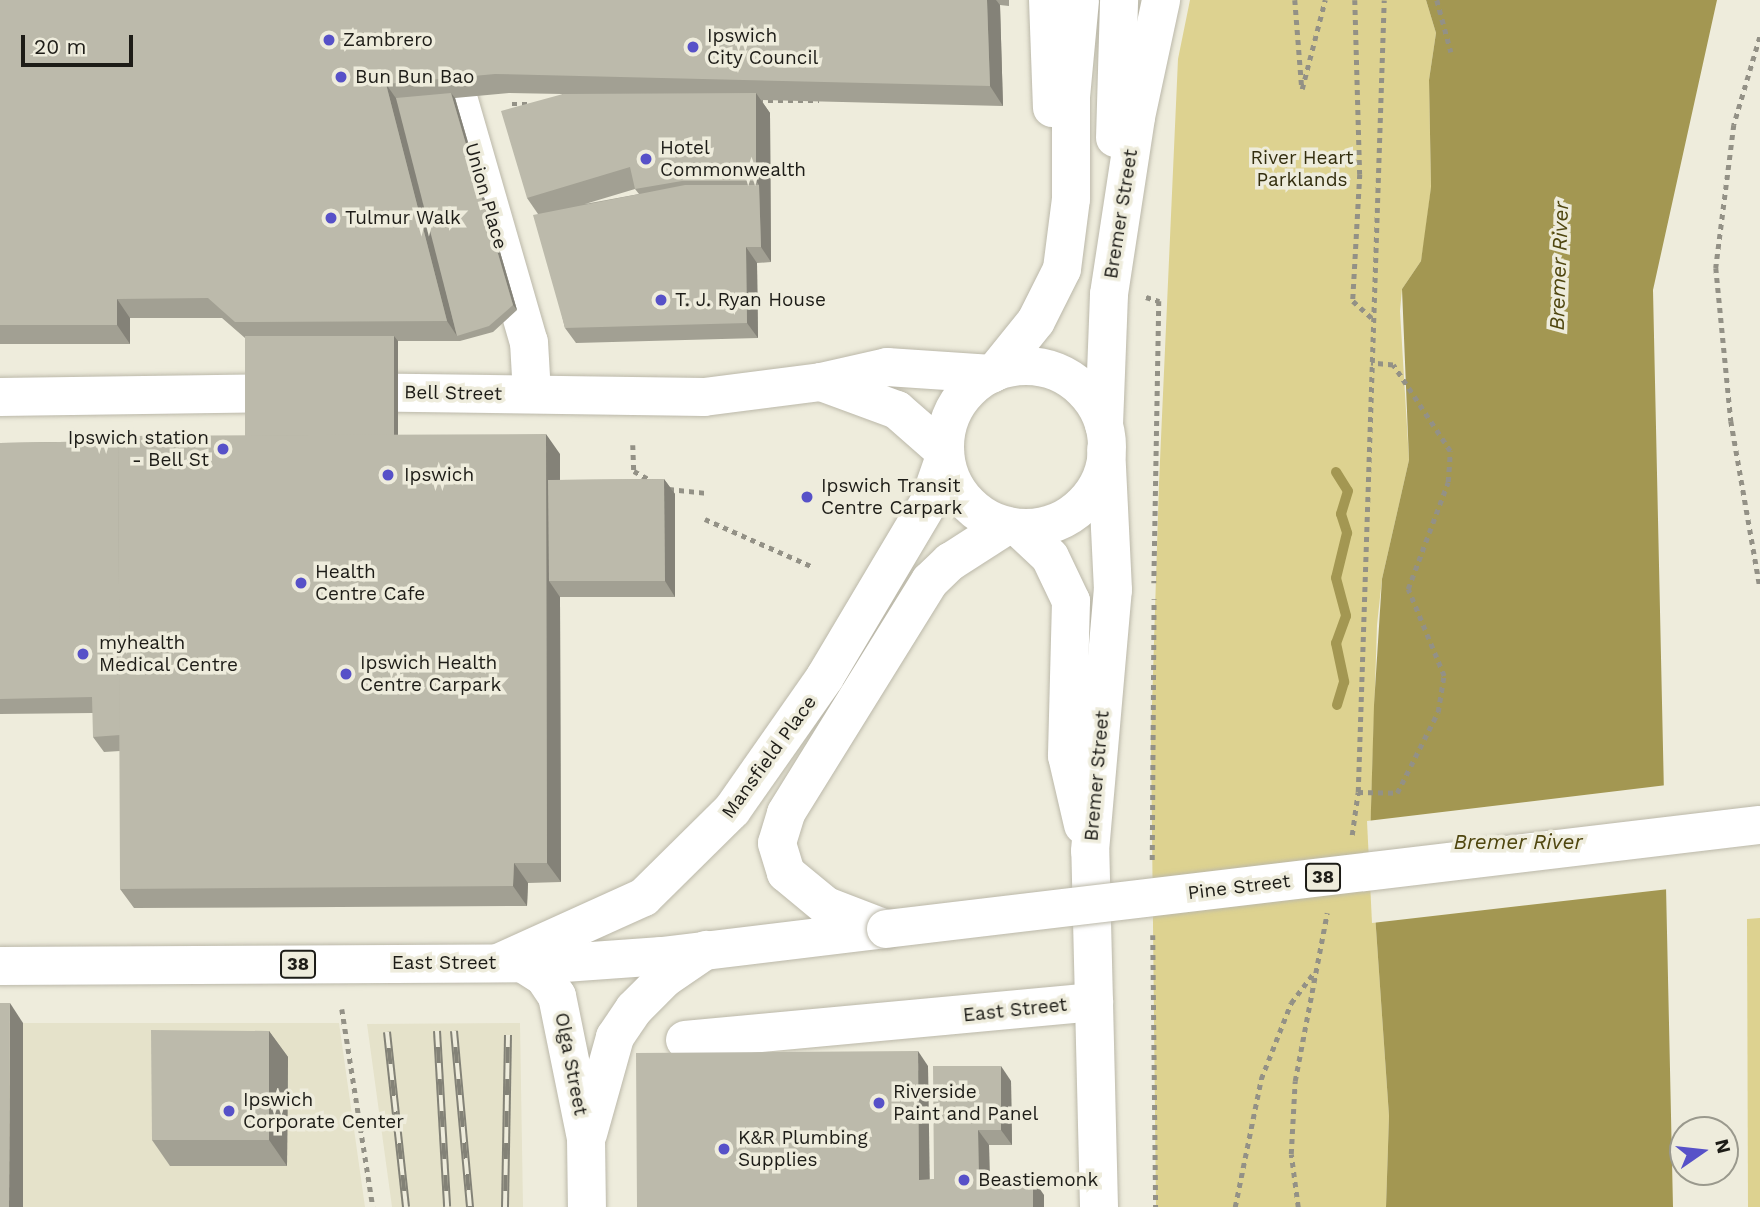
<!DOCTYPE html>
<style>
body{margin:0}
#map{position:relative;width:1760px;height:1207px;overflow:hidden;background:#eeecdc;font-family:"Work Sans",sans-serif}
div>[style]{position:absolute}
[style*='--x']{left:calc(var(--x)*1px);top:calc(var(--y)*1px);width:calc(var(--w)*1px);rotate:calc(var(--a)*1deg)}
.built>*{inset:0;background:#e5e2ca}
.green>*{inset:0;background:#ddd290}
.water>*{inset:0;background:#a39752}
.pier>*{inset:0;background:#eeecdc}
.stream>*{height:10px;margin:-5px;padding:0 5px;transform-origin:5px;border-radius:5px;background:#a39752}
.path>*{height:4.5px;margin-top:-2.25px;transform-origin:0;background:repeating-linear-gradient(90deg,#939186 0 5px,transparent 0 10px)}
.roads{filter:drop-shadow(0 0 2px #bbb8a9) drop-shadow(0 0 2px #bbb8a9)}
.minor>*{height:38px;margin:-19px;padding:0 19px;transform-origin:19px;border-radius:19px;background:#fff}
.minor>.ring{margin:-19px;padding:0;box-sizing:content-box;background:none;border:38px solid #fff;border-radius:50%}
.major>*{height:38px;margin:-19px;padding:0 19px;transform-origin:19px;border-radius:19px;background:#fff}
.rail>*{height:8px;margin-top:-4px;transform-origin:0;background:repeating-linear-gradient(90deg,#eeecdc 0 16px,#838277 0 32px);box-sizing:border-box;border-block:2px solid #838277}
.bridges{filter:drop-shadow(0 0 2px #bbb8a9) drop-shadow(0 0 2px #bbb8a9)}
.major-bridge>*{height:38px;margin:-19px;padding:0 19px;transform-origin:19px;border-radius:19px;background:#fff}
.wall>*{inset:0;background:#a2a093}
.shaded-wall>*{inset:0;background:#848278}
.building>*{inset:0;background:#bcbaab}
.dots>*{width:19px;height:19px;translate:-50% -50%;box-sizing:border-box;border:4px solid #eeecdc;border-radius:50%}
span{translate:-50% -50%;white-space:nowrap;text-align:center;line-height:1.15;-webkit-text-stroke:7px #eeecdc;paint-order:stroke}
.shield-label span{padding:2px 5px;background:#eeecdc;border:2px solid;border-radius:5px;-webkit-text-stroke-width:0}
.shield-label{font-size:18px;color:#1d1c17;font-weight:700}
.poi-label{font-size:19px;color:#1d1c17}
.left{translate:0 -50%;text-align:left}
.right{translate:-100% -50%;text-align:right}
.park-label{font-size:19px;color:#332e0f}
.street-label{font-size:19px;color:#1d1c17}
.water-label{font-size:21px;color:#4f460f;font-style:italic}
.north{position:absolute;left:1669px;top:1116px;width:70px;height:70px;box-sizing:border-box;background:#eeecdc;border:2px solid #9a998d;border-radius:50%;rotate:76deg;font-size:19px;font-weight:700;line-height:28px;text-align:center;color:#1d1c17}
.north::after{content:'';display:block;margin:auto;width:24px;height:32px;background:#5751c8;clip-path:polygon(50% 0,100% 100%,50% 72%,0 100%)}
.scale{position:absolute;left:21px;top:35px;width:112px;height:32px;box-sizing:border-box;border:4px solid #1d1c17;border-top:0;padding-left:9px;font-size:21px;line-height:24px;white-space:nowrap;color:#1d1c17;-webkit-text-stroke:5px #eeecdc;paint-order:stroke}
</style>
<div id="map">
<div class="built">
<div style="clip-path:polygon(0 1023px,339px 1023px,365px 1207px,0 1207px)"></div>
<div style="clip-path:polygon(520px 1023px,523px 1207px,392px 1207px,367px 1024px)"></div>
</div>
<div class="green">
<div style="clip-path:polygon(1190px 0,1426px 0,1436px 33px,1429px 80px,1431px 188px,1424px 243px,1421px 261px,1402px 289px,1400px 311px,1409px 460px,1382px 579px,1377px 625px,1370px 842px,1389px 1116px,1386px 1207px,1156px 1207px,1151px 737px,1159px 483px,1178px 59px)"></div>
<div style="clip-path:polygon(1760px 918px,1760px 1207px,1748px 1207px,1747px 919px)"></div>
</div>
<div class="water">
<div style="clip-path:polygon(1426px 0,1717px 0,1653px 290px,1673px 1207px,1386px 1207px,1389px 1116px,1370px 842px,1374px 705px,1382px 579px,1409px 460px,1402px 289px,1421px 261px,1431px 187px,1429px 80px,1436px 33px)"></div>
</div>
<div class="pier">
<div style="clip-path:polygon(1667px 785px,1669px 889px,1372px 923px,1367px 821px)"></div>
</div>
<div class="stream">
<div style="--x:1336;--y:472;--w:22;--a:58"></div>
<div style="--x:1348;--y:491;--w:24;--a:107"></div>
<div style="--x:1341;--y:514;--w:20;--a:72"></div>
<div style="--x:1347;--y:533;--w:46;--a:103.7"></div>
<div style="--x:1336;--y:578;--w:39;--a:75"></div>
<div style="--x:1346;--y:616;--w:29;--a:110"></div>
<div style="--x:1336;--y:643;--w:40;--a:78"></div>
<div style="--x:1344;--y:682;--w:24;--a:107"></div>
</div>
<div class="path">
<div style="--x:1295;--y:0;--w:89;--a:85.5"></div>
<div style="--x:1302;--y:89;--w:92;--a:-75.5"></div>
<div style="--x:1355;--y:0;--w:174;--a:88.4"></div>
<div style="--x:1360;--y:174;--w:127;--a:93.2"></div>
<div style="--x:1353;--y:301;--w:25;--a:42"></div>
<div style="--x:1437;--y:0;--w:54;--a:74.9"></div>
<div style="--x:1760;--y:37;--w:92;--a:106.5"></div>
<div style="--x:1734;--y:125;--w:144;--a:97.2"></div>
<div style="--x:1716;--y:268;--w:154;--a:84.4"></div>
<div style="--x:1731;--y:421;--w:169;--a:80.1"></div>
<div style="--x:758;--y:101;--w:61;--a:0"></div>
<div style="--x:512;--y:104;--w:20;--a:0"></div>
<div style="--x:1146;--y:297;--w:14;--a:17"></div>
<div style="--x:1159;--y:301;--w:282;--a:91"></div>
<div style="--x:633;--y:445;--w:26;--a:88"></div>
<div style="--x:634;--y:471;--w:21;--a:29"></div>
<div style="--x:669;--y:489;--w:37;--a:6"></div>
<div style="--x:705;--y:519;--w:116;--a:23.9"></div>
<div style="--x:1358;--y:792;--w:39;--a:1"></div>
<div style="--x:1397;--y:793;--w:91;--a:-63.2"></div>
<div style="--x:1438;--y:712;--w:36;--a:-81"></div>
<div style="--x:1444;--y:676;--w:94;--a:-112.5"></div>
<div style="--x:1408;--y:589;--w:114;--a:-69.5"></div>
<div style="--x:1448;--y:482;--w:31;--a:-86"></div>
<div style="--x:1450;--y:451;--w:103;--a:-123.5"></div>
<div style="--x:1393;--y:365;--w:22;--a:-175"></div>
<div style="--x:1352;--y:835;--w:43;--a:-82.1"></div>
<div style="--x:1358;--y:792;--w:792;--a:-88.12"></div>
<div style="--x:1152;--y:860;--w:261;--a:-89.6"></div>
<div style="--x:1153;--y:935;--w:272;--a:89.4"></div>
<div style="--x:342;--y:1009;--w:200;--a:81.1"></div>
<div style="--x:1235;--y:1207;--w:131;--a:-78.5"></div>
<div style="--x:1261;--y:1079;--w:82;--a:-68.5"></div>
<div style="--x:1291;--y:1003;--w:40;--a:-53"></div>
<div style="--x:1298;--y:1207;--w:53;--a:-97.5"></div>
<div style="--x:1291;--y:1154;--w:73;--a:-86.9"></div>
<div style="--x:1295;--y:1081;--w:171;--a:-79.2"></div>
</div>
<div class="roads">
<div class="minor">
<div style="--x:430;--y:0;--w:356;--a:73.9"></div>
<div style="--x:529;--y:342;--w:52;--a:86.7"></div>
<div style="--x:1048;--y:0;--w:108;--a:87.9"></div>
<div style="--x:1115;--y:138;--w:138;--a:-88.3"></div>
<div class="ring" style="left:945px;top:366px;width:124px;height:124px"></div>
<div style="--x:995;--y:372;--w:65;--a:-51.2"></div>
<div style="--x:1036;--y:321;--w:58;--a:-63.4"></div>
<div style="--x:1062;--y:269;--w:71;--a:-82.7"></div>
<div style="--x:1071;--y:199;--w:102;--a:-90"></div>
<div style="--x:1071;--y:97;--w:97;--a:-84.7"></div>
<div style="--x:821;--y:382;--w:81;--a:20.2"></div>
<div style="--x:897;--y:410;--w:64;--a:41.2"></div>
<div style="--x:0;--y:397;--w:342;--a:-0.8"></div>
<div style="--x:342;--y:392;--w:362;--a:0.8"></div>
<div style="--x:704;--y:397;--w:118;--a:-7.3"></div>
<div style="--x:821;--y:382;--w:68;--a:-12.8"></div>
<div style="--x:887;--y:367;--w:105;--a:3.8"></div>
<div style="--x:1104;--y:425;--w:131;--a:-87.8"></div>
<div style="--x:1109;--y:294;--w:179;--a:-81.3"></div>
<div style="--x:1136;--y:117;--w:120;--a:-77.9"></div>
<div style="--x:1019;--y:528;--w:42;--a:43.1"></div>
<div style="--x:1050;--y:557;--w:49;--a:64.5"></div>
<div style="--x:1071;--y:601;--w:155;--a:91.5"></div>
<div style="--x:1067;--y:756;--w:71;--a:76.9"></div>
<div style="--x:886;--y:929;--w:64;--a:-159"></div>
<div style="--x:826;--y:906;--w:52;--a:-140.5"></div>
<div style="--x:786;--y:873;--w:31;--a:-107"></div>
<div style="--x:777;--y:843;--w:31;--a:-73"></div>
<div style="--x:786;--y:813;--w:273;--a:-58.2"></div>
<div style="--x:930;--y:581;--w:28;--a:-44"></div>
<div style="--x:950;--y:562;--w:67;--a:-32.7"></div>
<div style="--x:498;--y:963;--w:160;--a:-24.3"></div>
<div style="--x:644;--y:897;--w:124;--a:-44.7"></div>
<div style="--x:732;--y:810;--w:162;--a:-55"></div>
<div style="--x:825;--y:677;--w:204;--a:-59.3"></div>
<div style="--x:929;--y:502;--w:49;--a:-70.8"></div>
<div style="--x:522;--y:963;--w:26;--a:32"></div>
<div style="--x:544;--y:977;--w:23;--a:56"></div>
<div style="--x:557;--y:996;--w:146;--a:78.5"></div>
<div style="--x:586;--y:1139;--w:68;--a:89.2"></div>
<div style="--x:685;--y:1040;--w:411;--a:-5.3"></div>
<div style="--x:588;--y:1134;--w:101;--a:-74.4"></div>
<div style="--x:615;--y:1037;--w:34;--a:-56"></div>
<div style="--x:634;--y:1009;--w:44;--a:-45"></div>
<div style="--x:665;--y:978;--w:50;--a:-34.3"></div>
<div style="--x:1099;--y:1207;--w:356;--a:-91.4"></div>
<div style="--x:1090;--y:851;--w:262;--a:-85"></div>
<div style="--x:1113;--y:590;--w:141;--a:-92.8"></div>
</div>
<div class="major">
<div style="--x:0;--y:966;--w:564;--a:-0.3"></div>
<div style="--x:564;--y:963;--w:98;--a:-4.1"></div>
<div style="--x:662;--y:956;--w:226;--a:-6.9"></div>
</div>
</div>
<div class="rail">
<div style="--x:437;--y:1031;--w:176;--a:86.7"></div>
<div style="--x:454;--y:1031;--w:177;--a:84.8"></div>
<div style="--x:387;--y:1032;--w:176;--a:83.8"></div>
<div style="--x:505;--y:1207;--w:172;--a:-89"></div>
</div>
<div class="bridges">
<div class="major-bridge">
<div style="--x:886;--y:929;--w:880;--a:-6.79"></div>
</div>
</div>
<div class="wall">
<div style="clip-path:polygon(evenodd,0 0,1009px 0,1009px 6px,1000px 5px,1003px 106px,761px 100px,770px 113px,771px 262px,757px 263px,758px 338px,576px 343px,565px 328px,538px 214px,527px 198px,562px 94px,509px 93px,455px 98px,517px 310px,493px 332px,460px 341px,398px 341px,398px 435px,560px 454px,560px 480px,664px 479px,675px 494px,675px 597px,560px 597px,561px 882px,528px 883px,527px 906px,134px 908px,120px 889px,120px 751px,104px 752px,93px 737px,93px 713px,0 714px,0 443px,118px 441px,245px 436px,245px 338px,222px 318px,130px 318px,130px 344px,0 344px,0 0,635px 189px,639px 194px,585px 204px,635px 189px)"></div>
<div style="clip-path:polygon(269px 1031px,288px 1057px,287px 1166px,170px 1166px,152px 1140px)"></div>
<div style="clip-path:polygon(928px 1066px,929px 1180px,934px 1179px,1011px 1081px,1012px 1145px,989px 1145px,990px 1180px,1044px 1195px,1044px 1207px,637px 1207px)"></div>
</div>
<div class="shaded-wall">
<div style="clip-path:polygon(987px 0,996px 0,1000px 5px,1003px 106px,990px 86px)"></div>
<div style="clip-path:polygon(386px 84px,400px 104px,457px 336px,447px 321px)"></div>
<div style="clip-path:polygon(451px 93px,455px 98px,517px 310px,513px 305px)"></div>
<div style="clip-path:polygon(756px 93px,770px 113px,771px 262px,761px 247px,759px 185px,756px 181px)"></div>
<div style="clip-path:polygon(746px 247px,757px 263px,758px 338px,747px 323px)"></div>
<div style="clip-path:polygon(117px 299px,130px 318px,130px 344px,117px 325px)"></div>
<div style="clip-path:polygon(394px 336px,398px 341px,398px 455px,394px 449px)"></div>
<div style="clip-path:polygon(546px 434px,560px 454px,560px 581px,549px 581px,560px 597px,561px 882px,547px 863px)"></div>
<div style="clip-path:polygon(664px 479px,675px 494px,675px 597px,665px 581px)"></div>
<div style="clip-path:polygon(514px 863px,528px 883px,527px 906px,513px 886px)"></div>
<div style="clip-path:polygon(10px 1003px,23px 1023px,23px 1207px,9px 1207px)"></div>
<div style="clip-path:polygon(269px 1031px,288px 1057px,287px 1166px,269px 1140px)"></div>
<div style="clip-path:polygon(918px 1051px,928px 1066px,930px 1195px,919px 1180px)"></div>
<div style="clip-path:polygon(1001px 1066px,1011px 1081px,1012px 1145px,1001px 1130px)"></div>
<div style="clip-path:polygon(978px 1130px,989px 1145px,990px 1196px,979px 1180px)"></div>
<div style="clip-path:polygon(1033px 1179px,1044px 1195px,1044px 1207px,1033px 1207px)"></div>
</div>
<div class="building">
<div style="clip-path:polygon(0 0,987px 0,990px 86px,495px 74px,386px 84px,447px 321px,235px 322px,208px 298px,117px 299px,117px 325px,0 325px)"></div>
<div style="clip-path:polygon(451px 93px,513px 305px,489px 326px,457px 336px,396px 98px)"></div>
<div style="clip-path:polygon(756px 93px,756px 181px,682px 181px,635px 189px,630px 167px,527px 198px,501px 111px,563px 94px)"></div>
<div style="clip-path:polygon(685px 185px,759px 185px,761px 247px,746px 247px,747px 323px,565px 328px,533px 215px)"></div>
<div style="clip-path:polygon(245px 336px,394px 336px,394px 435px,245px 436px)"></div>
<div style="clip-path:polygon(546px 434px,547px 863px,514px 863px,513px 886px,120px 889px,118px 436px)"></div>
<div style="clip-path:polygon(118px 441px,120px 735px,93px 737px,92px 697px,0 699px,0 443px)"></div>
<div style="clip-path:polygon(664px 479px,665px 581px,549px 581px,548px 480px)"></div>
<div style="clip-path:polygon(0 1003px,10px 1003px,9px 1207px,0 1207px)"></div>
<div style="clip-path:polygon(151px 1030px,269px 1031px,269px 1140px,152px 1140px)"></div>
<div style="clip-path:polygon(918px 1051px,919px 1180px,934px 1179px,933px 1066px,1001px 1066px,1001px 1130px,978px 1130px,979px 1180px,1033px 1179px,1033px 1207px,637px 1207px,636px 1053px)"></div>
</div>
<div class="dots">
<div style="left:329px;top:40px;background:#5751c8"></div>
<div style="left:693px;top:47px;background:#5751c8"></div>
<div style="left:341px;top:77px;background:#5751c8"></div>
<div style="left:646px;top:159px;background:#5751c8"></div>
<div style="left:331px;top:218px;background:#5751c8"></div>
<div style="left:661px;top:300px;background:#5751c8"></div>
<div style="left:223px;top:449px;background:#5751c8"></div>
<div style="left:388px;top:475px;background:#5751c8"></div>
<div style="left:807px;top:497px;background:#5751c8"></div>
<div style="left:301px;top:583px;background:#5751c8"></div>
<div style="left:83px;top:654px;background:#5751c8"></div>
<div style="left:346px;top:674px;background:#5751c8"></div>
<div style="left:879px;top:1103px;background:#5751c8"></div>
<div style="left:229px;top:1111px;background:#5751c8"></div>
<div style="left:724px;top:1149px;background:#5751c8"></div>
<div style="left:964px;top:1180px;background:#5751c8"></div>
</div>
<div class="shield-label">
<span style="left:1323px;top:877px">38</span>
<span style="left:298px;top:964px">38</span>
</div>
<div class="poi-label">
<span class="left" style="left:707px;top:47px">Ipswich<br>City Council</span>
<span class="left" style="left:343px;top:40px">Zambrero</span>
<span class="left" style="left:355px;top:77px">Bun Bun Bao</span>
<span class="left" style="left:660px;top:159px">Hotel<br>Commonwealth</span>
<span class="left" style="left:345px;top:218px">Tulmur Walk</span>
<span class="left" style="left:675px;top:300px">T. J. Ryan House</span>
<span class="right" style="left:209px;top:449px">Ipswich station<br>- Bell St</span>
<span class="left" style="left:404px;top:475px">Ipswich</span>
<span class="left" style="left:821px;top:497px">Ipswich Transit<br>Centre Carpark</span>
<span class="left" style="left:315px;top:583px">Health<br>Centre Cafe</span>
<span class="left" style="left:99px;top:654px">myhealth<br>Medical Centre</span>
<span class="left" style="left:360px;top:674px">Ipswich Health<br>Centre Carpark</span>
<span class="left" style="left:893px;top:1103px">Riverside<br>Paint and Panel</span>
<span class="left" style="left:243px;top:1111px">Ipswich<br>Corporate Center</span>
<span class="left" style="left:738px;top:1149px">K&amp;R Plumbing<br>Supplies</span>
<span class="left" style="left:978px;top:1180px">Beastiemonk</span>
</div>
<div class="park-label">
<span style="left:1302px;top:169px">River Heart<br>Parklands</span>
</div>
<div class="street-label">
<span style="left:486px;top:196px;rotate:74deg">Union Place</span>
<span style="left:1121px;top:214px;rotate:-81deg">Bremer Street</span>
<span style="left:453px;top:393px;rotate:1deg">Bell Street</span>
<span style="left:769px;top:757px;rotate:-54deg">Mansfield Place</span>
<span style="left:1097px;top:776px;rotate:-85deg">Bremer Street</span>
<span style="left:1239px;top:887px;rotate:-7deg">Pine Street</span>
<span style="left:444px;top:963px">East Street</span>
<span style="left:1015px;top:1010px;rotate:-6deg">East Street</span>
<span style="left:571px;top:1064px;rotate:79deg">Olga Street</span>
</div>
<div class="water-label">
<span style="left:1559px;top:266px;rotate:-88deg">Bremer River</span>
<span style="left:1518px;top:842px">Bremer River</span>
</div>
<div class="north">N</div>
<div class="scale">20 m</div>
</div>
